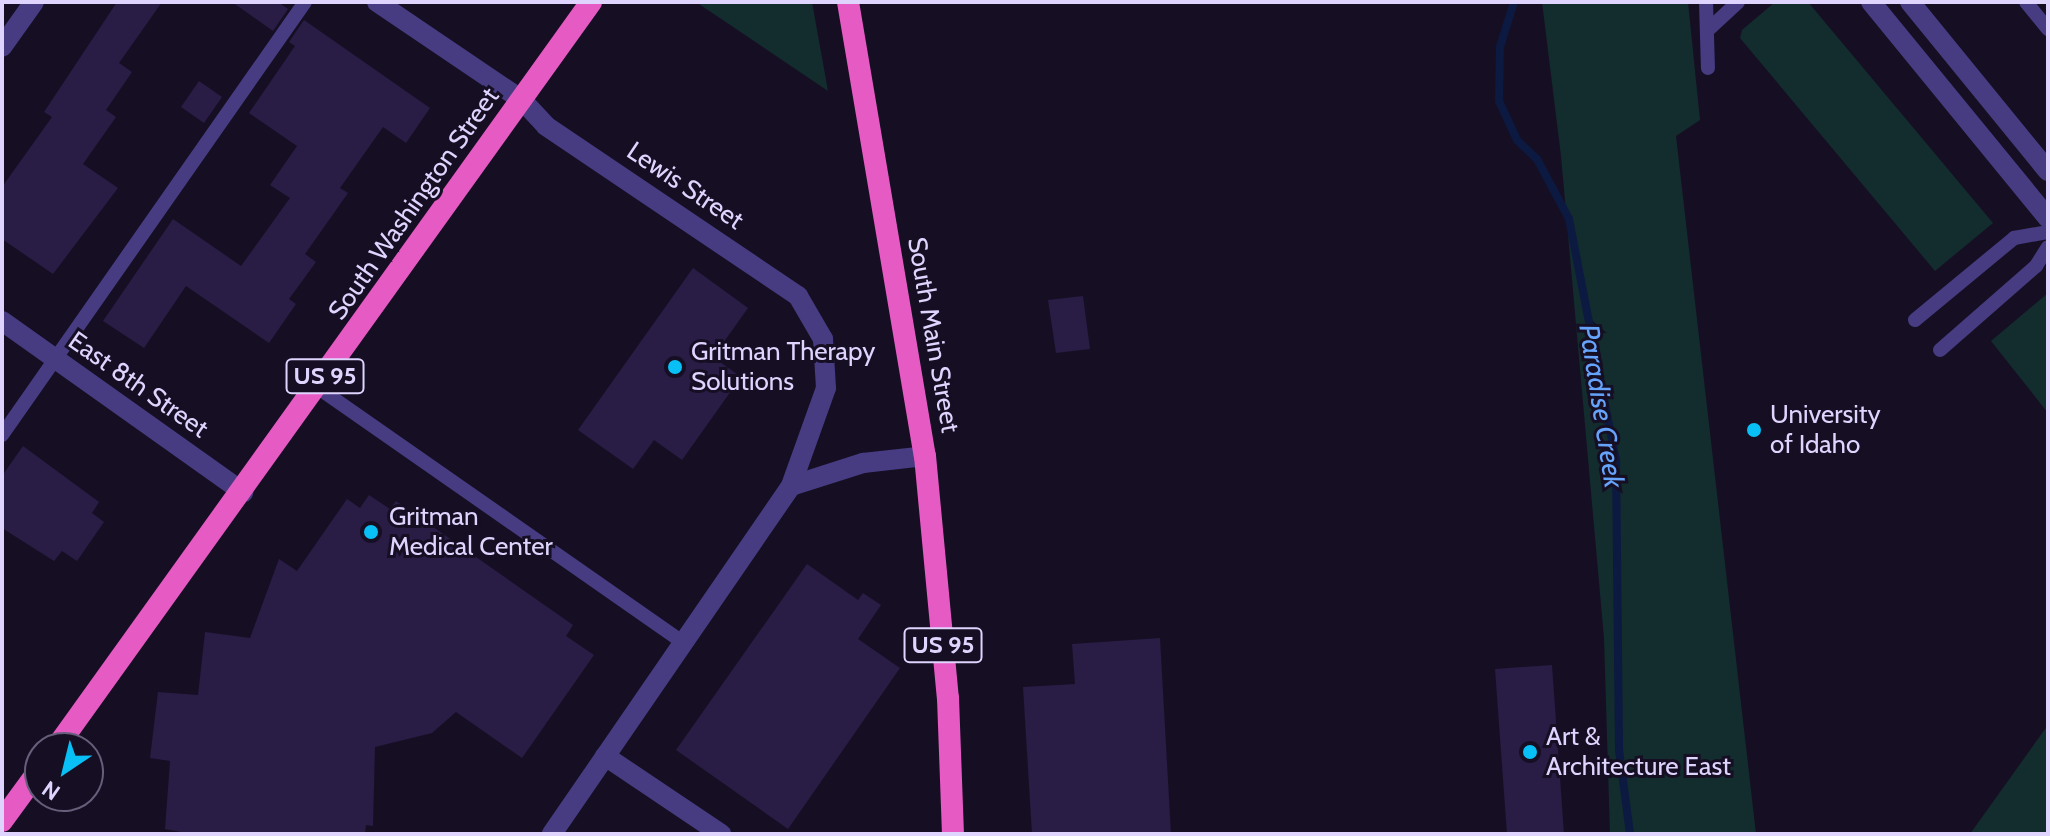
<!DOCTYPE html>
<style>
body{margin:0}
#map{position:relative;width:2050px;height:836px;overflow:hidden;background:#160f24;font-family:Cabin,sans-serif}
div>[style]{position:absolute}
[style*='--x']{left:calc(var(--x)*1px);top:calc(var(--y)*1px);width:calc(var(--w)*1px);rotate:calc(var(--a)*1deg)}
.green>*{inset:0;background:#132c2e}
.stream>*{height:8px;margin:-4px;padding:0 4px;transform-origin:4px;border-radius:4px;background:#0c1941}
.building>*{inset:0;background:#291c45}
.service>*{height:14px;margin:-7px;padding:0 7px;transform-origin:7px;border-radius:7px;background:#473c82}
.minor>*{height:20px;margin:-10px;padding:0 10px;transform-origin:10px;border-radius:10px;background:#473c82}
.trunk>*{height:22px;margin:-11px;padding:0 11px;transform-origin:11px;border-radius:11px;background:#e65ac4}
.dots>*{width:22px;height:22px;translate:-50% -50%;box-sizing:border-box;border:4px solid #160f24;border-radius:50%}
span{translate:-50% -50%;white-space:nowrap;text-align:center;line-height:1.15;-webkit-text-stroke:6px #160f24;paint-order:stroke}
.shield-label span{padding:2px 6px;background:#160f24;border:2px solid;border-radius:6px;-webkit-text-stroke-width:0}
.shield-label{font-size:24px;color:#ded4fe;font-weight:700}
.street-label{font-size:26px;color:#ded4fe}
.poi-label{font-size:26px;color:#ded4fe}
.left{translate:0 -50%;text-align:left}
.water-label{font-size:28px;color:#66a3fa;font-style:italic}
.frame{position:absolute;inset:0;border:4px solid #ded4fe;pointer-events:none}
.north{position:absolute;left:24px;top:732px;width:80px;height:80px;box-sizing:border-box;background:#160f24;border:2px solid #665e7b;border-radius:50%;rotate:215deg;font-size:22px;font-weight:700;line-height:32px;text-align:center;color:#ded4fe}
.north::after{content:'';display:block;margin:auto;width:28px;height:36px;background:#08c0f5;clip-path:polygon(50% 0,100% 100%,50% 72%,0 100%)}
</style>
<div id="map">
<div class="green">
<div style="clip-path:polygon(696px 2px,812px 2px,828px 91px)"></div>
<div style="clip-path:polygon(1542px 2px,1688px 2px,1700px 120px,1676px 136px,1756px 834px,1610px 834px,1604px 638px,1561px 156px)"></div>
<div style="clip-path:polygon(1775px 2px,1808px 2px,1993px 223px,1935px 271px,1740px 38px,1742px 30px)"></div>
<div style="clip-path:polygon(2048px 293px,2048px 413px,1991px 341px)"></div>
<div style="clip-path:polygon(2048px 725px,2048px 834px,1970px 834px)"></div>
</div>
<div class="stream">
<div style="--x:1514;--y:2;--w:47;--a:107.3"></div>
<div style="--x:1500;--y:47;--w:54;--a:91.1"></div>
<div style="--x:1499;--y:101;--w:43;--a:65.2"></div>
<div style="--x:1517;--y:140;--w:28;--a:44"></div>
<div style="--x:1537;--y:159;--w:68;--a:61.9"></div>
<div style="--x:1569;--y:219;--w:247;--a:79"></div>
<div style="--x:1616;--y:461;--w:289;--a:89.4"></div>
<div style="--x:1619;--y:750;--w:85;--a:82.5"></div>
</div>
<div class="building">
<div style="clip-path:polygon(117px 2px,162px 2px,119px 63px,132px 72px,106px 110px,116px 117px,83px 164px,118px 188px,53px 274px,2px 239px,2px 187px,52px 117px,44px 112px)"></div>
<div style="clip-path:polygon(232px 2px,278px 2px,288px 9px,273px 31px)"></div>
<div style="clip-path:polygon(304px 20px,430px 108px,406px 143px,383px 127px,340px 188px,348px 193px,305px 254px,316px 262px,289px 299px,296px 304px,269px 343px,186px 286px,144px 348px,103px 321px,173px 219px,241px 266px,290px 198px,270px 185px,297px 146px,249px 113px,295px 46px,289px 42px)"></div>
<div style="clip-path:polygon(199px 81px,222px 97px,204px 123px,181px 107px)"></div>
<div style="clip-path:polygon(693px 268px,748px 308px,713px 357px,741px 377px,682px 460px,654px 440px,633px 469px,578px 430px)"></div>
<div style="clip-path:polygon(1083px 296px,1090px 349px,1056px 353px,1048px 300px)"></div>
<div style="clip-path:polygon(23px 446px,99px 502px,92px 513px,104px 522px,77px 561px,62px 551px,54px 561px,2px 528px,2px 476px)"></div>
<div style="clip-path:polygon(369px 495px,390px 509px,396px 501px,573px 625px,566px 636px,594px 655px,522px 758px,456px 712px,432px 733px,375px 747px,373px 826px,366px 825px,365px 834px,192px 834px,165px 829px,170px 761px,150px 758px,158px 692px,198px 695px,205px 632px,250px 638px,279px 559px,297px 571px,347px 499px,360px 508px)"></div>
<div style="clip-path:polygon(807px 564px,858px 600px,863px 593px,881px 605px,858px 639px,900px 668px,788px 829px,676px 750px)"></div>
<div style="clip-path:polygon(1160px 638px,1171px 834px,1032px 834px,1023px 687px,1075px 684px,1072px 644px)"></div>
<div style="clip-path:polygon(1552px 665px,1564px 834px,1507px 834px,1495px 669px)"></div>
</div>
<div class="service">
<div style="--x:1706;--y:2;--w:66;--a:88.3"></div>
<div style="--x:2026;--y:2;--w:35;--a:51"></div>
<div style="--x:1708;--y:30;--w:41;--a:-43"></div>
<div style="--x:1915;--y:320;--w:129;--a:-39.6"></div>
<div style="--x:2014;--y:238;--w:35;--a:-10"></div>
<div style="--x:1940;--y:350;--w:128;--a:-41.2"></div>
<div style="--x:2036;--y:266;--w:22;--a:-58"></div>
<div style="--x:317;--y:387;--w:446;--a:34.9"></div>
<div style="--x:2;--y:435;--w:528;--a:-55.02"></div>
</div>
<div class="minor">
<div style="--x:377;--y:2;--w:175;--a:34.1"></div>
<div style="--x:522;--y:100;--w:35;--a:47"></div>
<div style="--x:546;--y:126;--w:304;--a:34"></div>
<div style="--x:798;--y:296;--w:50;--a:59.8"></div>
<div style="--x:823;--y:339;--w:49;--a:86.5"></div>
<div style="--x:826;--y:388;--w:104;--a:109.7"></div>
<div style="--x:791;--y:486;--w:422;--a:124.5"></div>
<div style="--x:1871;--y:2;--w:279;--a:50.7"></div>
<div style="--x:1910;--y:2;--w:218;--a:50.8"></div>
<div style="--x:2;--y:47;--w:55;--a:-54.6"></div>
<div style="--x:2;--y:321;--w:296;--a:35.4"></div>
<div style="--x:791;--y:486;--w:76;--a:-17.7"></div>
<div style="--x:863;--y:463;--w:62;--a:-6.4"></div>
<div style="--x:605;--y:756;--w:140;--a:33.9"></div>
</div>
<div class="trunk">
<div style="--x:848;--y:2;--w:460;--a:80.4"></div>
<div style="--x:925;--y:456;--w:243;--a:84.6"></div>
<div style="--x:948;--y:698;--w:136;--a:87.9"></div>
<div style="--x:56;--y:748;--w:918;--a:-54.35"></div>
<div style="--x:2;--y:821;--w:64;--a:-53.8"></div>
</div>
<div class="dots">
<div style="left:675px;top:367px;background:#08c0f5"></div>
<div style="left:1754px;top:430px;background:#08c0f5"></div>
<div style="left:371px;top:532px;background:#08c0f5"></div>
<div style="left:1530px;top:752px;background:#08c0f5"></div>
</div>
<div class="shield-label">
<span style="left:325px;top:376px">US 95</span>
<span style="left:943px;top:645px">US 95</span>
</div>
<div class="street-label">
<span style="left:685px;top:186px;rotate:34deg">Lewis Street</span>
<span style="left:414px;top:204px;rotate:-55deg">South Washington Street</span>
<span style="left:933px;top:335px;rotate:80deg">South Main Street</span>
<span style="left:138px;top:385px;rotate:35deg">East 8th Street</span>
</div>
<div class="poi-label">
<span class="left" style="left:691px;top:367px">Gritman Therapy<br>Solutions</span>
<span class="left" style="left:1770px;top:430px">University<br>of Idaho</span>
<span class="left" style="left:389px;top:532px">Gritman<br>Medical Center</span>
<span class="left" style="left:1546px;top:752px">Art &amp;<br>Architecture East</span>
</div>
<div class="water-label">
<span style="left:1602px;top:406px;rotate:81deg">Paradise Creek</span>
</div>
<div class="frame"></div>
<div class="north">N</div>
</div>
